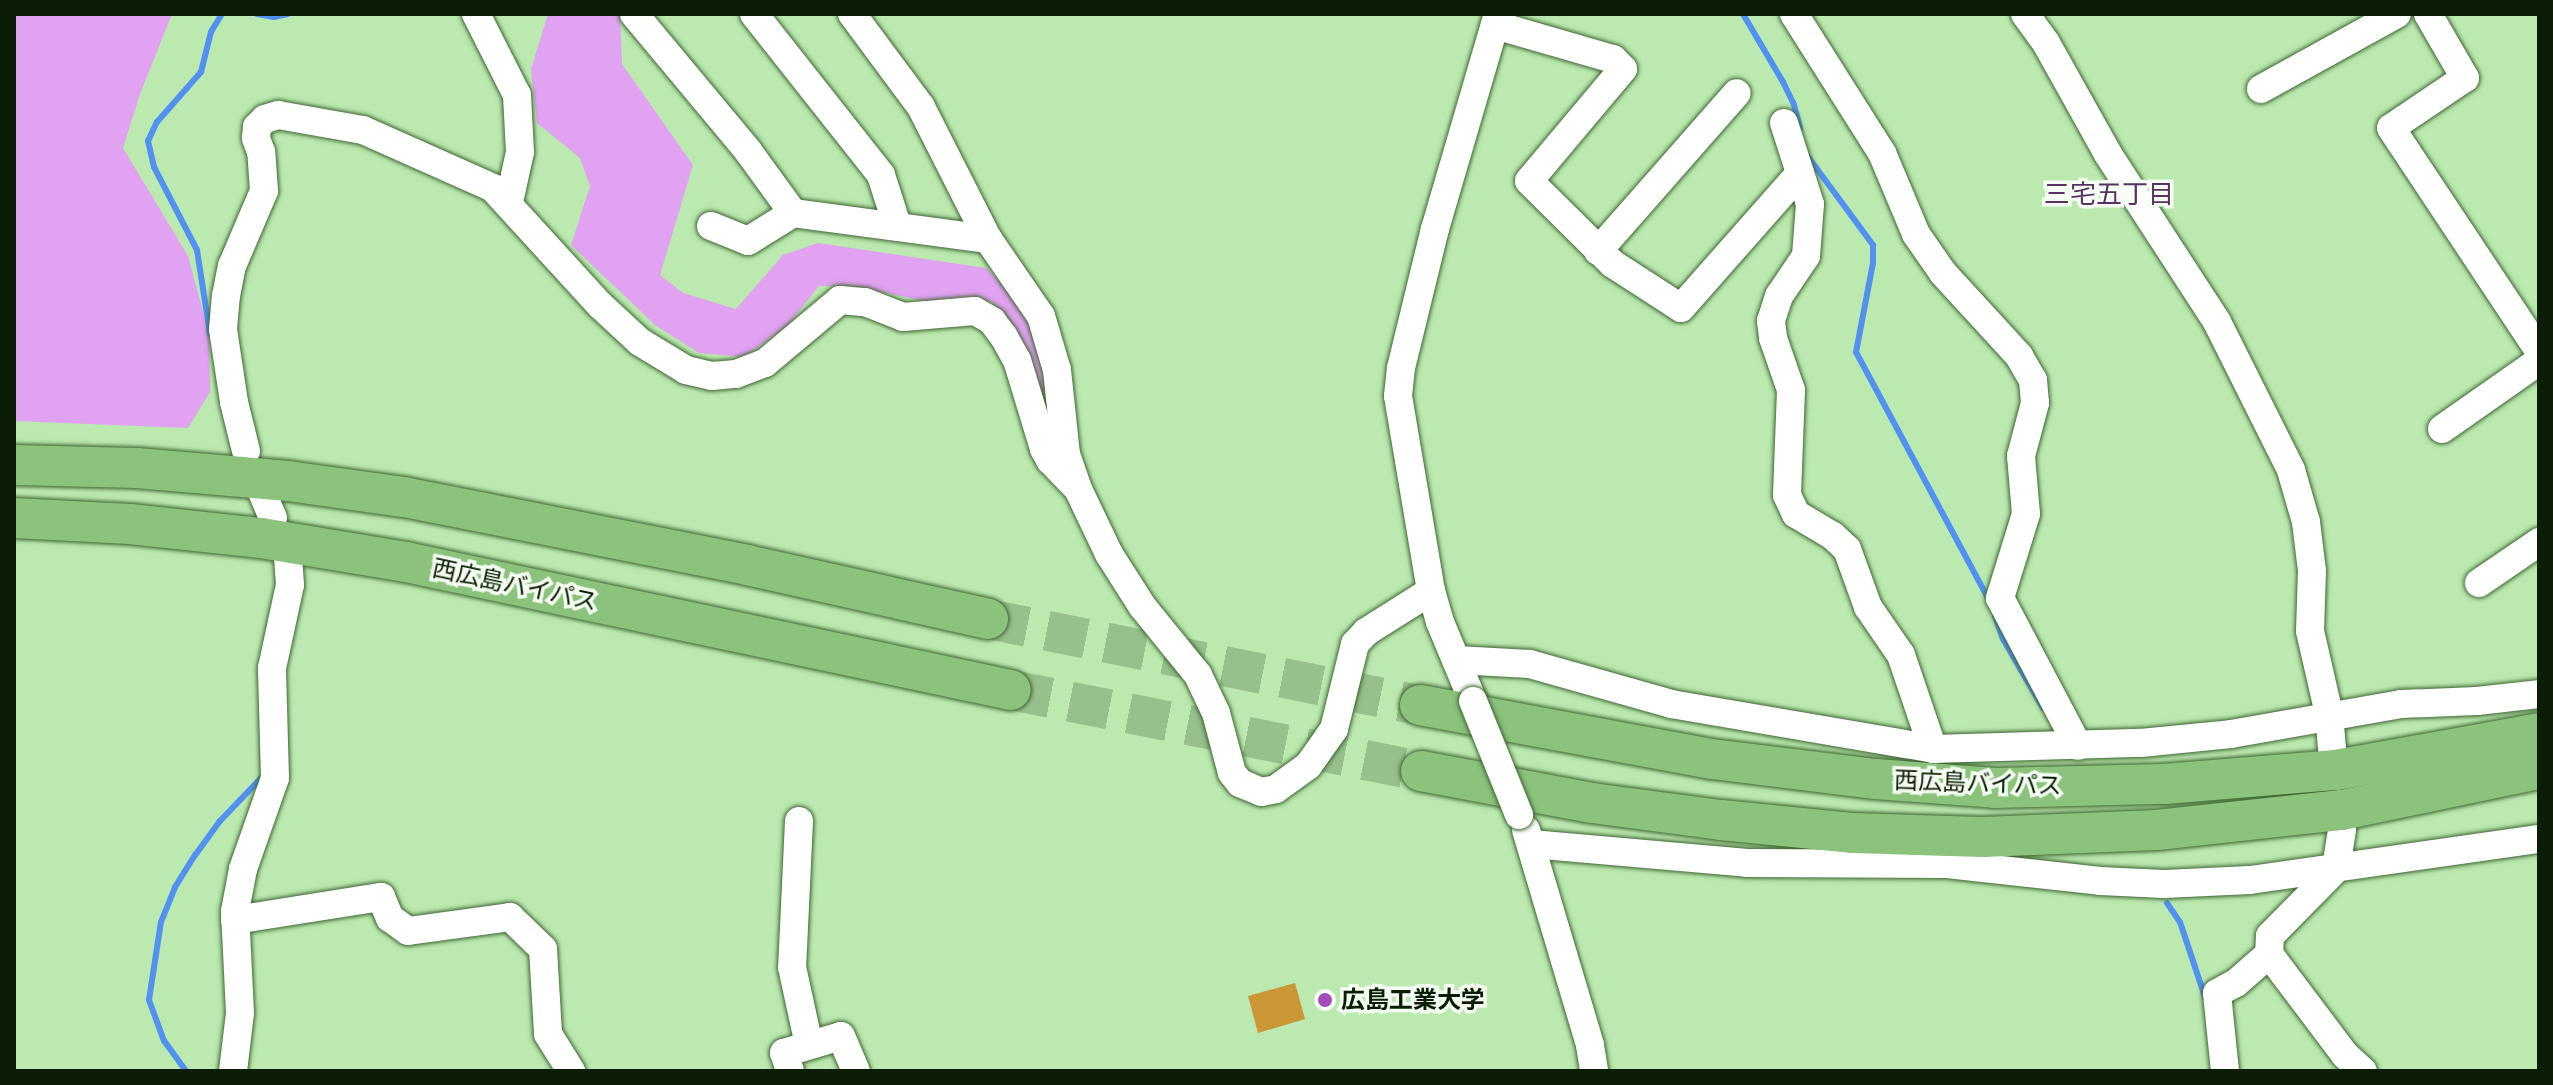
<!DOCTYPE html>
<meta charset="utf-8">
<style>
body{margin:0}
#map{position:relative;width:2553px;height:1085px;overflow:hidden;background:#bbe9af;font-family:"Space Grotesk","Noto Sans JP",sans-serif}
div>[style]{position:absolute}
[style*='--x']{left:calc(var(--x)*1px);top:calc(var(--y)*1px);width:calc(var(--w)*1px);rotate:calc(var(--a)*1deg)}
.green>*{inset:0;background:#e0a2f1}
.stream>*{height:6px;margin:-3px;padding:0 3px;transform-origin:3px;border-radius:3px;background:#5291f1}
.building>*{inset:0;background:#cb9736}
.highway-tunnel>*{height:40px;margin-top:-20px;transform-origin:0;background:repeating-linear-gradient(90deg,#98c08d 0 40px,transparent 0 60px)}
.roads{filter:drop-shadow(0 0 2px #3e6632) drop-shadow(0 0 2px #3e6632)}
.minor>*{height:28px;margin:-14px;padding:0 14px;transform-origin:14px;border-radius:14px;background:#fff}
.highway>*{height:40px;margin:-20px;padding:0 20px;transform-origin:20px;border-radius:20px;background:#8bc27c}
.bridges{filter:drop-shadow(0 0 2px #3e6632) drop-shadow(0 0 2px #3e6632)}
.minor-bridge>*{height:28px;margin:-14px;padding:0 14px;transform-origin:14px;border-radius:14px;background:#fff}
.dots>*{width:22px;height:22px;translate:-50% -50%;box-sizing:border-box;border:4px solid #f5fef2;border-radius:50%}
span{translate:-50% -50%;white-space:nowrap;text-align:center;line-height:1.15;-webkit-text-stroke:7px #f5fef2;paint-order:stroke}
.street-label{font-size:24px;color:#0b1c07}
.poi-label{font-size:24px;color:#0b1c07;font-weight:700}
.left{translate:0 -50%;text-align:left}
.neighbourhood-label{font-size:26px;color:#592f65}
.frame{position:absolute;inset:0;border:16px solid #0b1c07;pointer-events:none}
</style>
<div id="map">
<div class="green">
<div style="clip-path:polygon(14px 14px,172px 14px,140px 94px,123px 148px,188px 256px,209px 334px,210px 392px,188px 428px,14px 421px)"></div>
<div style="clip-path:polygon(548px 14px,620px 14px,622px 64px,693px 165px,660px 275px,683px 293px,736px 309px,783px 255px,818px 243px,986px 268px,1017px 299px,1050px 368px,1052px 395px,1043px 394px,1012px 324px,992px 302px,967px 297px,925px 301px,852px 286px,819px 286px,788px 325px,744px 357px,699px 353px,655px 325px,571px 245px,590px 186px,580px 158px,537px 123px,531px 69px)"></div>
</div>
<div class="stream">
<div style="--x:257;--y:14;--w:17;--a:10"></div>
<div style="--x:274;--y:17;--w:14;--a:-12"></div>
<div style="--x:1743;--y:14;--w:79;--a:59.5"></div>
<div style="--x:1783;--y:82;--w:25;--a:64"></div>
<div style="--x:1794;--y:105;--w:24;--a:75"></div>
<div style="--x:1806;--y:154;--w:113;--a:53.6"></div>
<div style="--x:1873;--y:245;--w:18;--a:90"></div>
<div style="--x:1873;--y:263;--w:91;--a:100.8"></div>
<div style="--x:1856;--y:352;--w:279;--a:61.8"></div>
<div style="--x:210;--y:334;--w:85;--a:-98.8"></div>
<div style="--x:197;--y:250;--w:93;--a:-117.4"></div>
<div style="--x:154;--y:167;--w:27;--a:-103"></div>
<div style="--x:148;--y:141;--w:21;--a:-65"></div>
<div style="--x:157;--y:122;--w:67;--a:-48.7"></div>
<div style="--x:201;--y:72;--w:41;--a:-76"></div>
<div style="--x:211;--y:32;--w:21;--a:-59"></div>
<div style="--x:1995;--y:616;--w:24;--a:71"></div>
<div style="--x:2003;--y:639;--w:80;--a:59.9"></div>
<div style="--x:2167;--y:903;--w:23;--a:56"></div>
<div style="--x:2180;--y:922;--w:82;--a:71.6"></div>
<div style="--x:186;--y:1071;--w:37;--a:-126"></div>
<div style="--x:164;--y:1041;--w:44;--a:-110.1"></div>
<div style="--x:149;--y:1000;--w:79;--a:-81.3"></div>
<div style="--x:161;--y:922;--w:38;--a:-68"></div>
<div style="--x:175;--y:887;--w:39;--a:-58"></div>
<div style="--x:196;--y:854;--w:41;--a:-54"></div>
<div style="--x:220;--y:821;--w:64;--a:-46.3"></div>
</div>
<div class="building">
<div style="clip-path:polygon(1295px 983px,1305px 1019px,1258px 1033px,1248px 996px)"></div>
</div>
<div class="highway-tunnel">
<div style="--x:988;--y:619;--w:440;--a:11.3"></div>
<div style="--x:1011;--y:690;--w:418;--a:11.2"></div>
</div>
<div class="roads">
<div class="minor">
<div style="--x:476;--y:14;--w:91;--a:63.2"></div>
<div style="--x:517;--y:95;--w:57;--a:87"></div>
<div style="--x:520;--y:152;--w:51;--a:102.4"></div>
<div style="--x:634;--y:14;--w:178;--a:50.2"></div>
<div style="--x:748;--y:151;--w:77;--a:54"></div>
<div style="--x:793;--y:213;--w:197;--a:7.6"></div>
<div style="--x:754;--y:14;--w:205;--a:51.7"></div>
<div style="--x:881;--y:175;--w:52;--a:72.3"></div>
<div style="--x:852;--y:14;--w:116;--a:53.4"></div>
<div style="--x:921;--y:107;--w:148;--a:63.1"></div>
<div style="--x:988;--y:239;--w:93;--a:55.5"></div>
<div style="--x:1041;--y:316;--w:56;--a:73.5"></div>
<div style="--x:1057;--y:370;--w:84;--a:83.9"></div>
<div style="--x:1066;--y:454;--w:37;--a:71"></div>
<div style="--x:1078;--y:489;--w:72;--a:64.5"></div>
<div style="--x:1109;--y:554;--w:62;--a:57.6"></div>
<div style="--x:1142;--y:606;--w:89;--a:50.9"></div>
<div style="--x:1198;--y:675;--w:42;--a:64.7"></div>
<div style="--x:1216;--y:713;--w:62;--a:75.1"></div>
<div style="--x:1232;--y:773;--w:13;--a:51"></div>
<div style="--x:1240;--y:783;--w:23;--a:23"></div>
<div style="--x:1261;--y:792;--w:15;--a:-11"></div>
<div style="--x:1276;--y:789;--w:39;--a:-36"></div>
<div style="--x:1308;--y:766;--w:45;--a:-54.9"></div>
<div style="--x:1334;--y:729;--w:88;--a:-76.1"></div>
<div style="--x:1355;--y:644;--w:16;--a:-47"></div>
<div style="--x:1366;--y:632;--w:77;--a:-32.2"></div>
<div style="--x:1794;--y:14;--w:165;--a:57.7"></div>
<div style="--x:1882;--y:153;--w:88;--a:67.2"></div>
<div style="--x:1916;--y:234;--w:47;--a:55.3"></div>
<div style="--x:1943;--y:273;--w:113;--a:47.5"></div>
<div style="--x:2019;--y:356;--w:28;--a:60"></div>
<div style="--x:2033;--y:380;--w:23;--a:85"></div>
<div style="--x:2035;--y:403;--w:55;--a:104.8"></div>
<div style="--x:2021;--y:456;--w:58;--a:85.1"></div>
<div style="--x:2026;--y:514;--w:88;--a:107.2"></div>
<div style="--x:2000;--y:598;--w:167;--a:62.2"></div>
<div style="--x:2025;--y:14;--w:36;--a:54"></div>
<div style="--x:2046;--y:43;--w:127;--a:60.8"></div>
<div style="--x:2108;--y:154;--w:200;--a:57"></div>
<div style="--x:2217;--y:322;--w:165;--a:63.4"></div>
<div style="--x:2291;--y:470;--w:54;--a:73.9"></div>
<div style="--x:2306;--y:522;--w:49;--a:83"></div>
<div style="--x:2312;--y:571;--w:60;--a:91.9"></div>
<div style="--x:2310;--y:631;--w:85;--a:77.1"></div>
<div style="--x:2329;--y:714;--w:34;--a:85"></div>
<div style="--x:2428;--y:14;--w:74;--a:60"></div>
<div style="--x:2465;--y:78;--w:89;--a:146"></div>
<div style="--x:2391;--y:128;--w:268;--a:56.4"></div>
<div style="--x:1495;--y:25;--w:123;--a:16.1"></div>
<div style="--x:1613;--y:59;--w:14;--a:45"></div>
<div style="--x:1623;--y:69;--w:146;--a:130"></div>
<div style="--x:1529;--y:181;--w:118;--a:44.7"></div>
<div style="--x:1613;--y:264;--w:81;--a:32.9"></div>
<div style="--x:1681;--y:308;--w:180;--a:-48.6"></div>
<div style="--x:2261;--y:89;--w:155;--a:-28.9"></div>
<div style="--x:1784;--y:123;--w:85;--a:72.2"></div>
<div style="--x:1810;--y:204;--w:52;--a:94.4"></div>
<div style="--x:1806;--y:256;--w:48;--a:124"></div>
<div style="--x:1779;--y:296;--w:26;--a:108"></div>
<div style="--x:1771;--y:321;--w:17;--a:83"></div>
<div style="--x:1773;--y:338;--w:55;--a:70.9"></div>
<div style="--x:1791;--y:390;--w:105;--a:92.2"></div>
<div style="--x:1787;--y:495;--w:21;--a:65"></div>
<div style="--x:1796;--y:514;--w:43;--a:30.7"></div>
<div style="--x:1833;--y:536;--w:19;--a:43"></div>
<div style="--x:1847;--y:549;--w:62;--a:70.1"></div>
<div style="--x:1868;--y:607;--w:58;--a:55.5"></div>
<div style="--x:1901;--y:655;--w:99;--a:71.2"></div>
<div style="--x:711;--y:226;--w:40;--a:22"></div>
<div style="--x:748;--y:241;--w:53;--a:-31.9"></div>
<div style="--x:1598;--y:251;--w:210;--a:-48.7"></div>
<div style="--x:2442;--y:429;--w:118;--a:-35"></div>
<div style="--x:246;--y:451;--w:50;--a:-103.8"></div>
<div style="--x:234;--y:402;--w:74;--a:-98.6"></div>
<div style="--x:223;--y:329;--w:33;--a:-85"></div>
<div style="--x:226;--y:296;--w:31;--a:-79"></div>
<div style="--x:232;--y:266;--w:82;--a:-66.9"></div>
<div style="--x:264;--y:191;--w:39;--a:-94"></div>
<div style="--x:261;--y:152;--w:15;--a:-110"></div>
<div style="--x:256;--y:138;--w:11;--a:-85"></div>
<div style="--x:257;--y:127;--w:11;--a:-45"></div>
<div style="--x:265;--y:119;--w:14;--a:-17"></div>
<div style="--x:278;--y:115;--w:86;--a:10"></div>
<div style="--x:363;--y:130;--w:142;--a:24"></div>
<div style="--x:493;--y:188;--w:159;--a:47.6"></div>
<div style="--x:600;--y:305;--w:54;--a:42.8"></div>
<div style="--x:640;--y:342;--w:54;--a:31.3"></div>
<div style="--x:686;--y:370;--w:27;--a:13"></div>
<div style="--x:712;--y:376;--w:24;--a:-5"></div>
<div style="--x:736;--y:374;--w:31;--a:-21"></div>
<div style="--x:765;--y:363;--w:98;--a:-40"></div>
<div style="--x:840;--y:300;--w:25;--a:5"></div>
<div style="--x:865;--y:302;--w:41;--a:21.5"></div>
<div style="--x:903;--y:317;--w:72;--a:-4.8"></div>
<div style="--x:975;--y:311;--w:20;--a:30"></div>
<div style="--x:992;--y:321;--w:20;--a:53"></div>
<div style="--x:1004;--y:337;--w:26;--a:61"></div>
<div style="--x:1017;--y:360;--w:93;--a:73.1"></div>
<div style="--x:1044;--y:449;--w:13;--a:61"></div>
<div style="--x:1050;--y:460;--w:40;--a:46"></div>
<div style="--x:262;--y:492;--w:28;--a:67"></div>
<div style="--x:2479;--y:583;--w:73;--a:-34.3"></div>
<div style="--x:1456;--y:660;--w:74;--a:3.1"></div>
<div style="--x:1530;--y:664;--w:147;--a:15.8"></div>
<div style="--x:1671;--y:704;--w:266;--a:9.7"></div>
<div style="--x:1933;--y:749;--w:208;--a:-1.7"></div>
<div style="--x:2141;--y:743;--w:90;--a:-5.7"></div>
<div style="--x:2231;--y:734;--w:173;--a:-10"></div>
<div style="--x:2401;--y:704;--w:76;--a:-2.3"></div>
<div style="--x:2477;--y:701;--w:62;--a:-6.4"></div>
<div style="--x:1473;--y:701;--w:86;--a:-112.7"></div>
<div style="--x:1440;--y:622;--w:32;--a:-106"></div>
<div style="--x:1431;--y:591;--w:198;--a:-99.6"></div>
<div style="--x:1398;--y:396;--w:28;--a:-84"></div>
<div style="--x:1401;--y:368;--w:143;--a:-76.3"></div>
<div style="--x:1435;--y:229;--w:224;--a:-73.7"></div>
<div style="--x:799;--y:821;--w:146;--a:92.7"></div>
<div style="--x:792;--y:967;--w:80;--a:77.7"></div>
<div style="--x:1526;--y:830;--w:224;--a:73.4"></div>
<div style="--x:1590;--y:1045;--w:26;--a:81"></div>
<div style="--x:2342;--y:830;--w:39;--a:99"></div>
<div style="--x:2336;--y:869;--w:94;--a:134.6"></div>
<div style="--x:2270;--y:936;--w:18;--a:93"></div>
<div style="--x:2269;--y:954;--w:126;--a:53"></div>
<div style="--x:2345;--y:1055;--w:24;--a:42"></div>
<div style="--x:1531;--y:844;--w:217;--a:5"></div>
<div style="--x:1747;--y:863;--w:200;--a:0.3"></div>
<div style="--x:1947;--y:864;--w:154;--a:6.3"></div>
<div style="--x:2100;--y:881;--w:64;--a:2.7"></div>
<div style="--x:2164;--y:884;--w:86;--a:-2.7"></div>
<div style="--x:2250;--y:880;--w:292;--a:-8.1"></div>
<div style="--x:235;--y:920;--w:148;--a:-9"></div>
<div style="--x:381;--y:897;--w:23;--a:67"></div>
<div style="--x:390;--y:918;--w:22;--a:36"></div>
<div style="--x:408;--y:931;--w:103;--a:-7.8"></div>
<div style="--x:510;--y:917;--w:46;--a:44.1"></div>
<div style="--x:543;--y:949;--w:85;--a:86.6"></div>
<div style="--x:548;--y:1034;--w:44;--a:58.1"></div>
<div style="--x:233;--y:1071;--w:58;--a:-83.1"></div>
<div style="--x:240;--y:1013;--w:102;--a:-92.8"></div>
<div style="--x:235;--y:911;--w:43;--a:-79.2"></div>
<div style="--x:243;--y:869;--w:96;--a:-70.6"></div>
<div style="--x:275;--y:778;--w:110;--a:-91.6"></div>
<div style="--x:272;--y:668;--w:85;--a:-77.8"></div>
<div style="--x:290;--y:585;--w:28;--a:-94"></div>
<div style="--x:790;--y:1071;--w:19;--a:-108"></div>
<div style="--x:784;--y:1053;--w:59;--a:-16.6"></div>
<div style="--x:841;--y:1036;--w:38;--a:67"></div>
<div style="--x:2225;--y:1071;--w:78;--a:-95.9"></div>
<div style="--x:2217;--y:993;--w:21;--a:-28"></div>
<div style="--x:2236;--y:983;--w:44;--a:-41.3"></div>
</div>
<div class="highway">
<div style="--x:14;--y:465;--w:123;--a:1.4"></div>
<div style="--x:137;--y:468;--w:152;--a:4.9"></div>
<div style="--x:288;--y:481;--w:117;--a:7.9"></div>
<div style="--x:404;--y:497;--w:350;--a:11.2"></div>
<div style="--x:747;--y:565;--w:247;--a:12.6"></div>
<div style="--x:14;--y:518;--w:116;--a:3"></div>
<div style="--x:130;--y:524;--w:132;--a:6.1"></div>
<div style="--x:261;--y:538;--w:147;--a:9.4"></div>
<div style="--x:406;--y:562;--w:618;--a:11.95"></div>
<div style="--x:1420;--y:705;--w:297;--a:10.5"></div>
<div style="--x:1712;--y:759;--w:165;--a:7"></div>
<div style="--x:1876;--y:779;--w:119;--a:4.3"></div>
<div style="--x:1995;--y:788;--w:169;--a:-1.4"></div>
<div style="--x:2164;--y:784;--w:173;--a:-4.7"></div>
<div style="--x:2336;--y:770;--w:206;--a:-10.3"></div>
<div style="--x:1421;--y:771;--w:174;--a:10.6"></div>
<div style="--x:1592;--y:803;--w:130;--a:7.5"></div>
<div style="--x:1721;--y:820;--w:134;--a:5.6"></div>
<div style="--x:1854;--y:833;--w:129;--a:1.8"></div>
<div style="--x:1983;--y:837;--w:174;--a:-2.3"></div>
<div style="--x:2157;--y:830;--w:186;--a:-6.2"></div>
<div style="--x:2342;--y:810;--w:201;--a:-11.8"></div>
</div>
</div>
<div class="bridges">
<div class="minor-bridge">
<div style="--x:1473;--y:701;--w:123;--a:68"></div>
</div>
</div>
<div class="dots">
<div style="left:1325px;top:1000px;background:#a34cb9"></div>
</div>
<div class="street-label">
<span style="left:515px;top:585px;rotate:12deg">西広島バイパス</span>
<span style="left:1978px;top:783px;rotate:2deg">西広島バイパス</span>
</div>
<div class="poi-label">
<span class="left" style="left:1341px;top:1000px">広島工業大学</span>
</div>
<div class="neighbourhood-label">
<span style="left:2109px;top:195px">三宅五丁目</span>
</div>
<div class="frame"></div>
</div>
